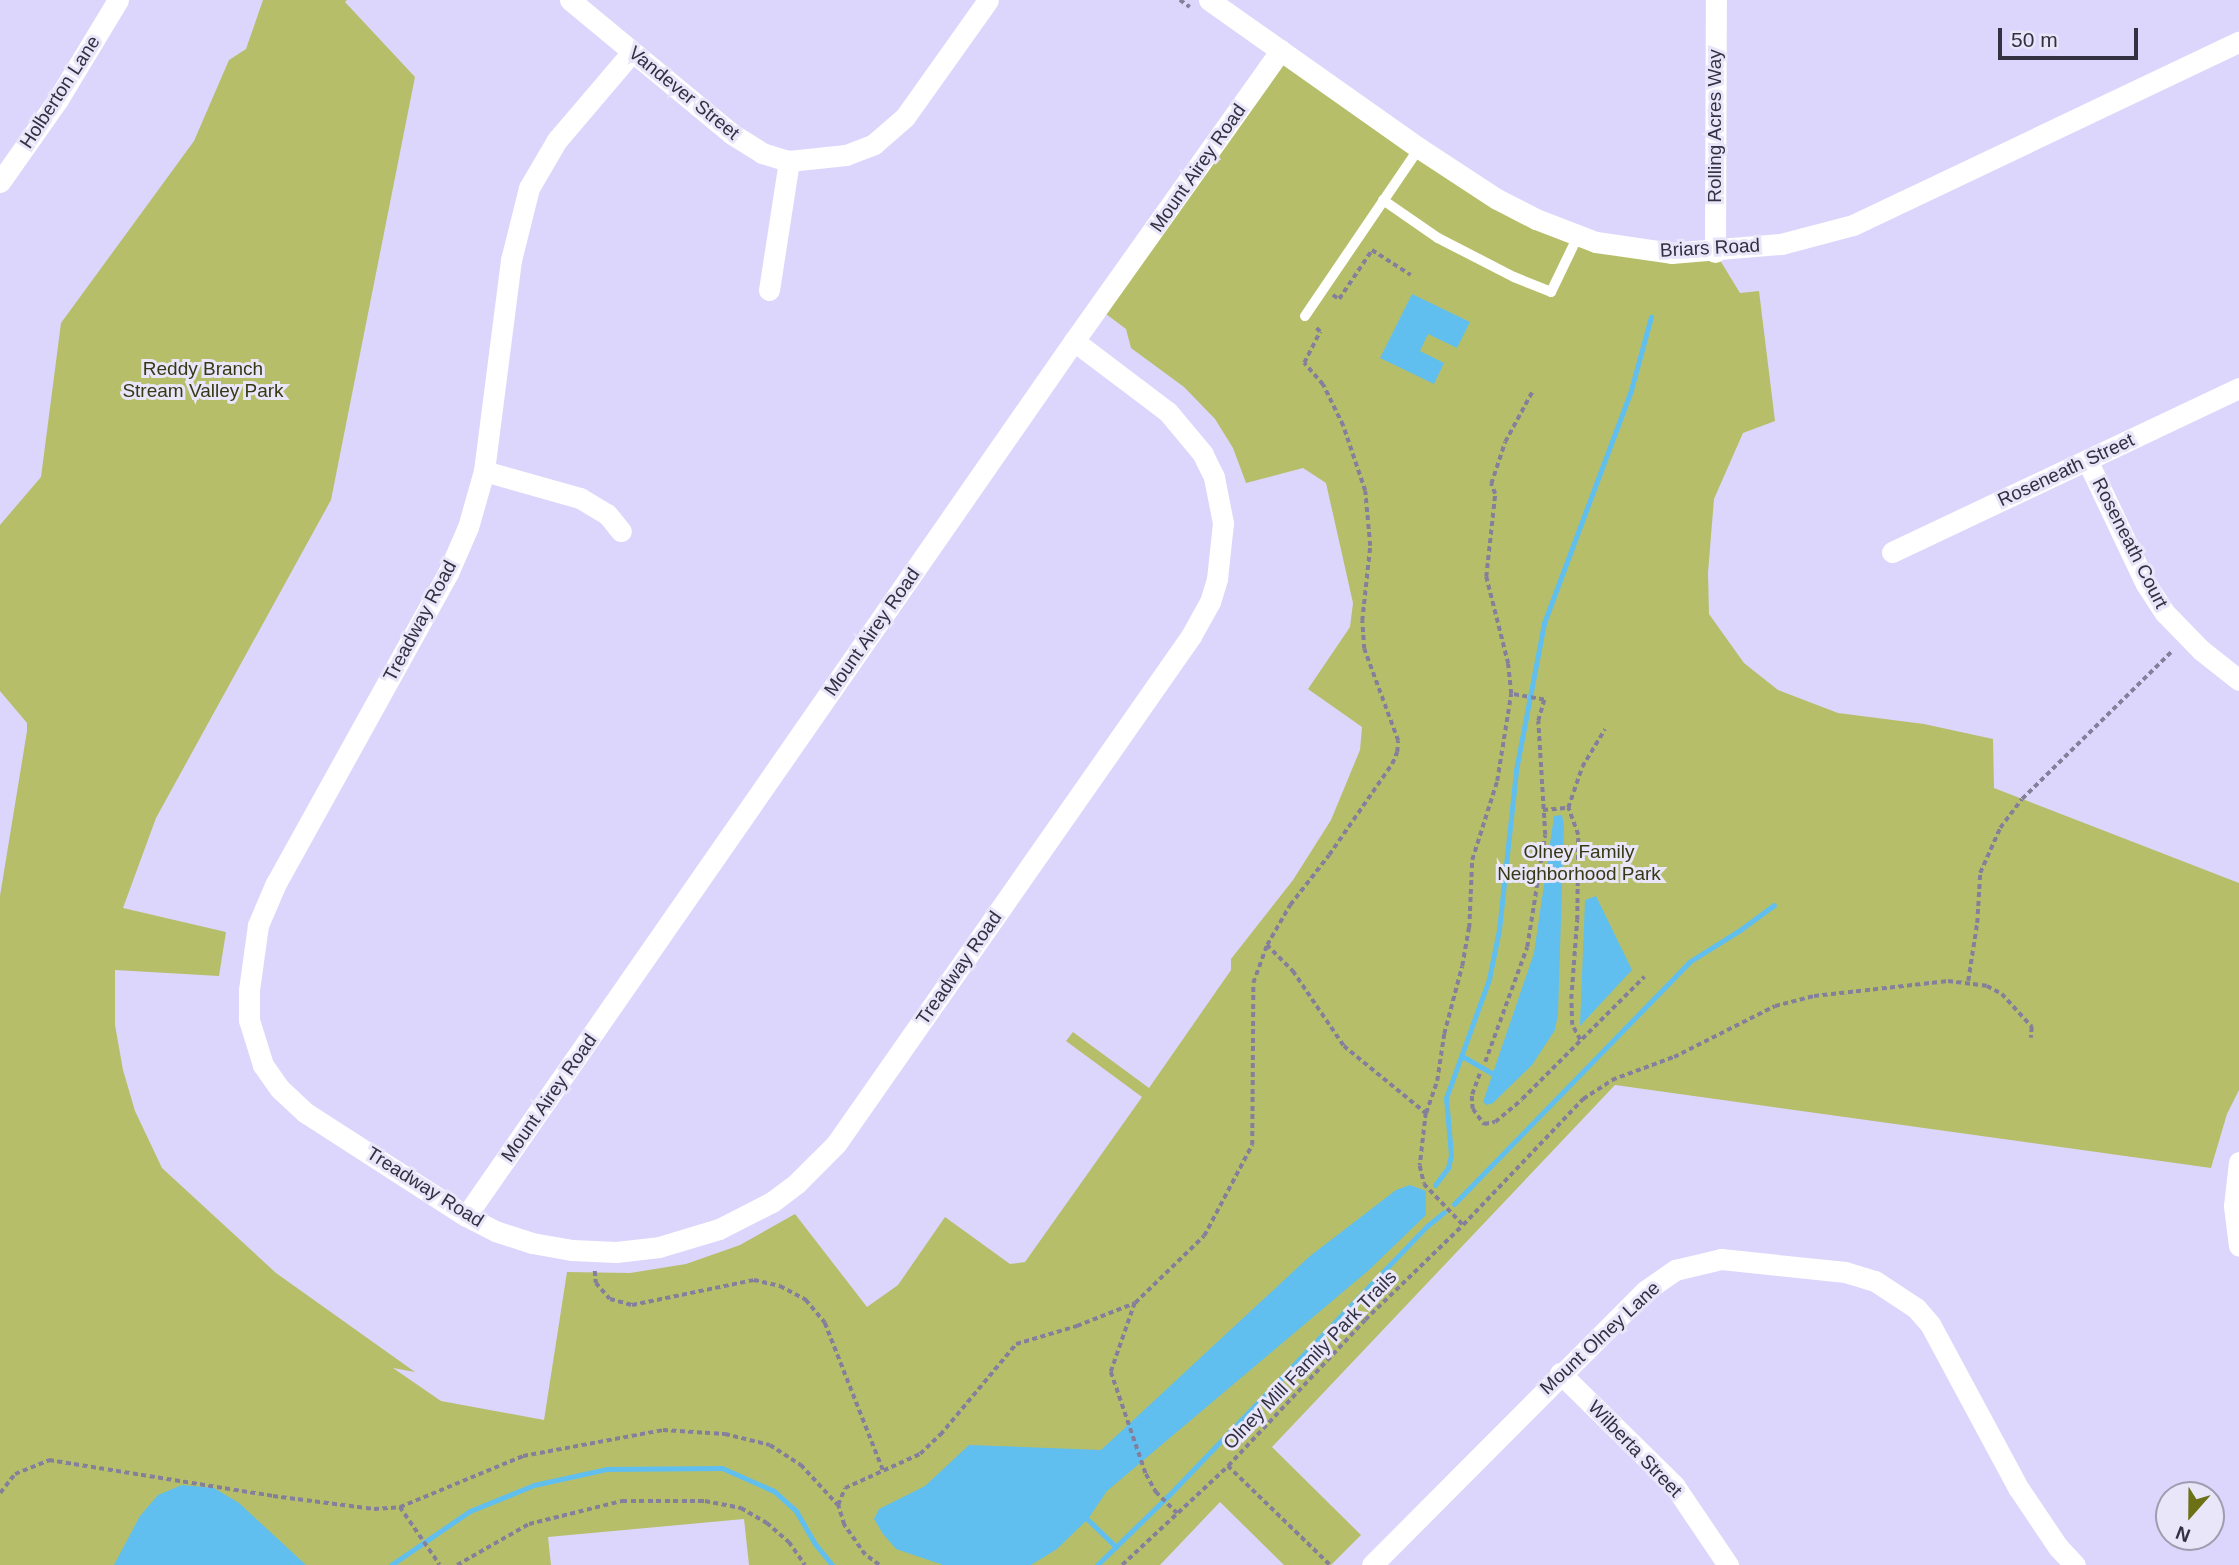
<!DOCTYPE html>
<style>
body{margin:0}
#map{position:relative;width:2239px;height:1565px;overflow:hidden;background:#dcd6fc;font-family:Helvetica,sans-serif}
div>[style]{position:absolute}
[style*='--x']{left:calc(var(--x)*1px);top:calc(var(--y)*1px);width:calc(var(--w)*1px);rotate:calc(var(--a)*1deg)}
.green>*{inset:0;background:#b7be6a}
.water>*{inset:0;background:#60bfee}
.stream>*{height:5px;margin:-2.5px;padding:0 2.5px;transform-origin:2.5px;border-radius:2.5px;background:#60bfee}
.path>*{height:3.5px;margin-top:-1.75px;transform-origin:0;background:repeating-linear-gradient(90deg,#847f9b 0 5px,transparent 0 8.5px)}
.service>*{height:10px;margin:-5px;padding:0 5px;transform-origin:5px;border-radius:5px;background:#fff}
.minor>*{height:21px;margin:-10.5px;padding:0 10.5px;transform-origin:10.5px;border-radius:10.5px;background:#fff}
span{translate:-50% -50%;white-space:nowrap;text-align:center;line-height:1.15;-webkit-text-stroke:6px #e9e6fa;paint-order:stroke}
.street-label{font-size:19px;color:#333042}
.park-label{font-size:19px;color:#373914}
.north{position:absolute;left:2155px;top:1481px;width:70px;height:70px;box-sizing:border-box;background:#e9e6fa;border:2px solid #a09db0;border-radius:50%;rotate:201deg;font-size:19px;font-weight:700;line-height:28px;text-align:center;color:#333042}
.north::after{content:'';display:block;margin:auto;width:24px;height:32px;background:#6c7116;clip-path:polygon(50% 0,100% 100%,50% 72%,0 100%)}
.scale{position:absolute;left:1998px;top:28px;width:140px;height:32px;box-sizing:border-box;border:4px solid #333042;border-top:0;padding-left:9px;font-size:21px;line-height:24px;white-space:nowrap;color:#333042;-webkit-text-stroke:5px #e9e6fa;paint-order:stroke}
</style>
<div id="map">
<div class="green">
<div style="clip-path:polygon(263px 0,347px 0,345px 2px,415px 77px,331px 500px,156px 818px,123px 908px,226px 932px,219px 976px,115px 970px,115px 1025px,123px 1070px,135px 1111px,162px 1168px,276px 1273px,415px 1372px,393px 1368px,441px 1401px,544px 1420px,567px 1272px,630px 1273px,686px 1264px,740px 1245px,795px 1214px,867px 1307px,898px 1285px,945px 1217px,1010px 1264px,1025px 1262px,1142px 1097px,1066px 1041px,1073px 1032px,1149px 1088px,1231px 970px,1231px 959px,1293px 880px,1331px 820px,1360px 750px,1362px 727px,1308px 689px,1350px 627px,1353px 603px,1326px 483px,1303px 468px,1246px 483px,1233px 448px,1215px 419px,1184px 387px,1131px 348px,1126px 329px,1098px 308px,1281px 50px,1419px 148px,1578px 236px,1715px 252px,1740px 293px,1759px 291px,1775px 421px,1743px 433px,1714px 499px,1708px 573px,1709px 614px,1744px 663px,1778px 690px,1838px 713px,1924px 724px,1993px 739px,1994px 788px,2239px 883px,2239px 1090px,2227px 1114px,2211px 1168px,1615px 1085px,1272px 1447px,1361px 1535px,1331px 1565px,1284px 1565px,1220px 1502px,1160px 1565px,749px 1565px,744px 1519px,548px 1537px,551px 1565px,0 1565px,0 896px,27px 731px,27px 723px,0 691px,0 525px,41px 477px,61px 323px,194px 141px,229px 60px,246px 49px)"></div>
</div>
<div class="water">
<div style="clip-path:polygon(1412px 294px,1470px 322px,1457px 348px,1428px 334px,1420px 351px,1444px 363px,1434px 384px,1380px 358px)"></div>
<div style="clip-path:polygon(1562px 815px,1564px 826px,1558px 1014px,1555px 1030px,1532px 1065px,1493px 1103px,1487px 1105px,1483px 1102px,1534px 953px,1554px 816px)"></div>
<div style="clip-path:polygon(1596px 896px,1632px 970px,1580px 1026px,1585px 900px)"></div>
<div style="clip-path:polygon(1410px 1185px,1426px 1191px,1426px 1215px,1369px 1270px,1107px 1491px,1088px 1519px,1057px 1549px,1031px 1565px,943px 1565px,896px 1549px,883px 1534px,874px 1519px,879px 1509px,925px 1486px,969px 1445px,1101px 1450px,1310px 1256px,1396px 1190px)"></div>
<div style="clip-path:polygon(182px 1485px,214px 1488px,239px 1503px,306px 1565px,114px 1565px,140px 1516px,158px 1495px)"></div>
</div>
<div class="stream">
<div style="--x:1462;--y:1056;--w:36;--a:30"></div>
<div style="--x:1435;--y:1185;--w:21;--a:-53"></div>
<div style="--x:1448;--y:1168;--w:13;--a:-77"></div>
<div style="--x:1451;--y:1155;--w:57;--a:-95"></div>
<div style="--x:1446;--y:1098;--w:127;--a:-70.1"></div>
<div style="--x:1489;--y:979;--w:50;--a:-78.5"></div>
<div style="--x:1499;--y:930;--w:161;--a:-83.9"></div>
<div style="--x:1516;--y:770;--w:150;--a:-79.2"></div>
<div style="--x:1544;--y:623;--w:249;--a:-69.5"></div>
<div style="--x:1631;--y:390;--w:76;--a:-74.7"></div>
<div style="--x:1454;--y:1204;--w:337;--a:-45.8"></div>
<div style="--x:1689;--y:962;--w:60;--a:-32.1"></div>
<div style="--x:1740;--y:930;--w:42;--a:-36.3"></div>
<div style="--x:1083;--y:1515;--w:46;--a:44.1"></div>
<div style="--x:391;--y:1565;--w:96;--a:-34.4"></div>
<div style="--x:470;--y:1511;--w:69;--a:-22.1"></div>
<div style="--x:534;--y:1485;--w:75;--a:-12.4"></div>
<div style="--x:607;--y:1469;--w:115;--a:-0.5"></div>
<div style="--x:722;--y:1468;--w:57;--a:23.9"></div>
<div style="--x:774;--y:1491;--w:30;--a:42"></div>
<div style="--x:796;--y:1511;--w:39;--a:60"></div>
<div style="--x:816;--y:1545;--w:26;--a:51"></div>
<div style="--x:1097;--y:1565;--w:98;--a:-44.2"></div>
<div style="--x:1167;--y:1497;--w:376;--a:-46.2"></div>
<div style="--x:1427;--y:1226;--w:22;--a:-39"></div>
</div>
<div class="path">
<div style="--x:1180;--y:0;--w:12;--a:35"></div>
<div style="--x:1333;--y:295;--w:7;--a:34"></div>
<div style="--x:1339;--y:299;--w:59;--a:-56"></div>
<div style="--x:1372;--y:250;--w:46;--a:32.7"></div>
<div style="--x:1543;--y:810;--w:25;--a:-5"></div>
<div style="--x:1267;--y:945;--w:37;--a:45"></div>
<div style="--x:1293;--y:971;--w:91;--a:55.8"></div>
<div style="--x:1344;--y:1046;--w:106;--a:39.3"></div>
<div style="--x:1426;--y:1113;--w:53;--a:96.5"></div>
<div style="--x:1420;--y:1166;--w:18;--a:77"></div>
<div style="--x:1424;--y:1184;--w:57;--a:46.4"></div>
<div style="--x:1968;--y:981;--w:59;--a:-81.2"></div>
<div style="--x:1977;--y:923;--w:50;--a:-86.6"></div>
<div style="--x:1980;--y:873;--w:49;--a:-66"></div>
<div style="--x:2000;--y:828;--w:36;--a:-53"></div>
<div style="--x:2022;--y:799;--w:212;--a:-44.6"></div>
<div style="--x:1580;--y:1040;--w:17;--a:-118"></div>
<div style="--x:1572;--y:1025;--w:26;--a:-92"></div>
<div style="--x:1571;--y:999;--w:79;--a:-85.7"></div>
<div style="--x:1577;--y:920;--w:85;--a:-89.3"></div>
<div style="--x:1578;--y:835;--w:29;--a:-110"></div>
<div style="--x:1568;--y:808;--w:43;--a:-71.1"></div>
<div style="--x:1582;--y:767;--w:44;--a:-58.8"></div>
<div style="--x:1485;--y:1062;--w:122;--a:-69.9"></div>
<div style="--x:1527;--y:947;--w:113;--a:-80.9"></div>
<div style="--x:1545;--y:835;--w:114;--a:-93.5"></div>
<div style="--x:1538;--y:721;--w:22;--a:-74"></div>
<div style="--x:1544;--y:700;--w:34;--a:-170"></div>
<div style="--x:1480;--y:1074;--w:23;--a:110"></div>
<div style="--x:1472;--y:1096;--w:13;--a:86"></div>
<div style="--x:1473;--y:1109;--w:19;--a:54"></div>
<div style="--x:1484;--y:1124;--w:11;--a:-10"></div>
<div style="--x:1495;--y:1122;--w:35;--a:-40"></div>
<div style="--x:1522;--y:1099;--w:173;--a:-45"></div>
<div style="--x:1426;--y:1113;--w:34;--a:-71"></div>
<div style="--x:1437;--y:1081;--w:48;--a:-81.5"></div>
<div style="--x:1444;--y:1034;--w:70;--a:-75.2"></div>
<div style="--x:1462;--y:966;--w:39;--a:-80"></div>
<div style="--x:1469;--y:928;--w:68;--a:-87.5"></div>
<div style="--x:1472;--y:860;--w:83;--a:-72.4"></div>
<div style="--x:1497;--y:781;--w:88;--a:-80.9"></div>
<div style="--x:1511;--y:694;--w:30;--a:-96"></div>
<div style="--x:1508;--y:664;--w:90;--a:-104.2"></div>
<div style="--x:1486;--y:577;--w:83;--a:-83.8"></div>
<div style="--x:1495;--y:494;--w:11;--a:-112"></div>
<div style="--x:1491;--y:484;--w:44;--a:-71.6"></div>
<div style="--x:1505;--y:442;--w:57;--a:-61.6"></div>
<div style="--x:595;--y:1271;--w:12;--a:85"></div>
<div style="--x:596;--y:1283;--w:21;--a:49"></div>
<div style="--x:610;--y:1299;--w:23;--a:15"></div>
<div style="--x:632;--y:1305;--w:125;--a:-11.6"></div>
<div style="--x:754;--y:1280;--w:27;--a:13"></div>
<div style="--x:780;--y:1286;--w:30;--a:28"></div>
<div style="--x:806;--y:1300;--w:30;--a:50"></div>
<div style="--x:825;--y:1323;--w:158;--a:68.5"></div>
<div style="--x:1135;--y:1303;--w:73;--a:109.2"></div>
<div style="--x:1111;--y:1372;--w:108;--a:71.1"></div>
<div style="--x:1146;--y:1474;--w:21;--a:61"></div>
<div style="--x:1156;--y:1492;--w:30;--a:45"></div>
<div style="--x:1228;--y:1466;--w:142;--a:44.1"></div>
<div style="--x:0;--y:1493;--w:24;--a:-52"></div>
<div style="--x:15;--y:1474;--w:37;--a:-22"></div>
<div style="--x:49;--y:1460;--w:227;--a:9.1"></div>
<div style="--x:273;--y:1496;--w:102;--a:7.3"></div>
<div style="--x:374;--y:1509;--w:26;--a:-4"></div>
<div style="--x:400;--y:1507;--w:133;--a:-22.5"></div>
<div style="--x:523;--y:1456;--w:142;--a:-10.5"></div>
<div style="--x:663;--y:1430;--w:62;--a:3.7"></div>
<div style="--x:725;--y:1434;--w:46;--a:13.7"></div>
<div style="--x:770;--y:1445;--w:37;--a:33"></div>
<div style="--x:801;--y:1465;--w:54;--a:47.2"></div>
<div style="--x:400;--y:1507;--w:70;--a:55.4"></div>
<div style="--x:457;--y:1565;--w:83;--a:-29.7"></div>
<div style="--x:529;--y:1524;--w:96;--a:-13.9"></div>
<div style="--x:622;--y:1501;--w:83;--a:0"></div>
<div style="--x:705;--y:1501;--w:37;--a:11"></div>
<div style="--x:741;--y:1508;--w:30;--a:30"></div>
<div style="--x:767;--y:1523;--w:29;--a:41"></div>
<div style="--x:789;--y:1542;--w:28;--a:55"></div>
<div style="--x:879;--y:1565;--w:17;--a:-144"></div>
<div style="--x:865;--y:1555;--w:37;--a:-125"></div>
<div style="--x:844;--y:1525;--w:21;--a:-107"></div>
<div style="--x:838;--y:1505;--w:18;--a:-68"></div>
<div style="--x:845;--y:1488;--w:82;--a:-24.4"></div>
<div style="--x:920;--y:1454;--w:28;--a:-44"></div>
<div style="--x:940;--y:1435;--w:119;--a:-50.1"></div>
<div style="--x:1016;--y:1344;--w:64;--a:-16.4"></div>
<div style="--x:1077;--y:1326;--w:62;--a:-21.6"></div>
<div style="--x:1135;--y:1303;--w:96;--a:-44.2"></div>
<div style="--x:1204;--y:1236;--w:103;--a:-62.2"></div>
<div style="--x:1252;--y:1145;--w:162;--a:-89.6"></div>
<div style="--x:1253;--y:983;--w:40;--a:-69.8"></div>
<div style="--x:1267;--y:945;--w:46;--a:-60.1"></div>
<div style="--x:1290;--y:905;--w:63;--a:-52"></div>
<div style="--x:1329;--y:855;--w:111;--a:-55.3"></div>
<div style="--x:1392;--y:764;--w:13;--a:-67"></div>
<div style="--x:1397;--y:752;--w:11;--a:-85"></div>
<div style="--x:1398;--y:741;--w:98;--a:-110.3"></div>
<div style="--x:1364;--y:649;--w:28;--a:-94"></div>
<div style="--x:1362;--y:621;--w:75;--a:-83.9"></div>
<div style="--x:1370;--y:546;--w:55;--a:-95.2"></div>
<div style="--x:1365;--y:491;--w:69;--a:-108.7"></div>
<div style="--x:1343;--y:426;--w:46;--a:-116"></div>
<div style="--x:1323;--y:385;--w:29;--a:-131"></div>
<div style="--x:1304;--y:363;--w:35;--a:-63"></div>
<div style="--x:1320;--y:332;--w:8;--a:-135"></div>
<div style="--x:1122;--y:1565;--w:145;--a:-43"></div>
<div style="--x:1228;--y:1466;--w:200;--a:-46.8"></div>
<div style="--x:1365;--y:1320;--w:136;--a:-44.1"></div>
<div style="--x:1463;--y:1225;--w:174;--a:-46.4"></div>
<div style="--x:1583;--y:1099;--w:35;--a:-33"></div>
<div style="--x:1612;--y:1080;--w:66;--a:-20.4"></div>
<div style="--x:1674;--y:1057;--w:113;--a:-26.8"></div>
<div style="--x:1775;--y:1006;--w:40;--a:-14.4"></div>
<div style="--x:1814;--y:996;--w:135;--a:-6.4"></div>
<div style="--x:1948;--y:981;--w:39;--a:7"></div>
<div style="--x:1987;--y:986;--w:17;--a:28"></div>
<div style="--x:2002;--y:994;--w:45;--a:47.7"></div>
<div style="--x:2032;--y:1027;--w:11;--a:95"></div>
</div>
<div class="service">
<div style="--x:1383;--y:200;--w:67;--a:34.6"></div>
<div style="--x:1438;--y:238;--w:85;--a:27.2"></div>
<div style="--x:1514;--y:277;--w:40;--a:22"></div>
<div style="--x:1551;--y:292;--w:62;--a:-64.3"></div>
<div style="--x:1305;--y:316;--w:203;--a:-55.8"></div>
</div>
<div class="minor">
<div style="--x:570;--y:0;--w:210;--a:39.6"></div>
<div style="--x:732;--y:134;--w:36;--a:32"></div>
<div style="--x:762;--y:153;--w:28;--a:17"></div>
<div style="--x:789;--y:161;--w:57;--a:-6"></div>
<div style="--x:846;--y:155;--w:30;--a:-21"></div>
<div style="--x:874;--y:144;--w:41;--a:-41.1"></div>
<div style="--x:905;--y:117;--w:143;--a:-54.6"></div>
<div style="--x:1209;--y:0;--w:257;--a:35.2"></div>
<div style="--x:1419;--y:148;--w:93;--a:33.2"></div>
<div style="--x:1497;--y:199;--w:44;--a:27.1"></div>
<div style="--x:1536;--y:219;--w:64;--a:21"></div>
<div style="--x:1596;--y:242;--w:76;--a:8.3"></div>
<div style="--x:1671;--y:253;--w:110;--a:-4.7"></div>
<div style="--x:1781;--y:244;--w:74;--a:-14.8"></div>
<div style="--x:1853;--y:225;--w:427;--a:-25.4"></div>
<div style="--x:632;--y:52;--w:116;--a:130.4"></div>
<div style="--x:557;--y:140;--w:56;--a:120.3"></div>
<div style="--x:529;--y:188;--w:74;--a:104"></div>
<div style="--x:511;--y:260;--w:213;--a:97.3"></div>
<div style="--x:484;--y:471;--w:58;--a:105.9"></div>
<div style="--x:468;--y:527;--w:50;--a:113.5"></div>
<div style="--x:448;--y:573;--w:355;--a:119"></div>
<div style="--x:276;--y:883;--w:46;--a:113.2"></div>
<div style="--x:258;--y:925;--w:66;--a:97.9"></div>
<div style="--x:249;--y:990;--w:30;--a:90"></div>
<div style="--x:249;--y:1020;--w:47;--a:72.7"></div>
<div style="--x:263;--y:1065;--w:29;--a:55"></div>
<div style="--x:280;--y:1089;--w:35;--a:43"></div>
<div style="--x:306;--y:1113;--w:190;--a:32.8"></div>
<div style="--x:466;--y:1216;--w:33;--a:27"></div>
<div style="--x:495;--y:1231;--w:39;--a:18"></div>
<div style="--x:532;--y:1243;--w:41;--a:9.9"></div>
<div style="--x:572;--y:1250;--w:44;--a:2.6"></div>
<div style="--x:616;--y:1252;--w:43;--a:-6.6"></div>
<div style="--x:659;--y:1247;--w:63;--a:-16.7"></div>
<div style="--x:719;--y:1229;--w:59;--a:-27"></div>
<div style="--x:772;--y:1202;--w:31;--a:-37"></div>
<div style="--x:797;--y:1183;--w:55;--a:-45"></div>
<div style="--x:836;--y:1144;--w:620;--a:-55.05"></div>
<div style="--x:1191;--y:636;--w:39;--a:-61"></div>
<div style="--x:1210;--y:602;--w:24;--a:-73"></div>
<div style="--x:1217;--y:579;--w:56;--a:-83.9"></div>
<div style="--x:1223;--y:523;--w:47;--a:-101.1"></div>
<div style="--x:1214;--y:477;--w:25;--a:-116"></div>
<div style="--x:1203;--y:454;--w:55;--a:-129.8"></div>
<div style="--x:1168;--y:412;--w:118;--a:-142.9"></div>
<div style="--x:0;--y:182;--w:99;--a:-54.9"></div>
<div style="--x:57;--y:101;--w:118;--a:-58.9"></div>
<div style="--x:1715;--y:252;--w:252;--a:-89.8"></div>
<div style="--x:769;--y:290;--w:131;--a:-81.2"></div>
<div style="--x:2087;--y:460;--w:137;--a:64.6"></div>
<div style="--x:2146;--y:584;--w:35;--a:57"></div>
<div style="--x:2165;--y:613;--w:52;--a:45.8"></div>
<div style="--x:2201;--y:650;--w:48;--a:38.3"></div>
<div style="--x:484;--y:471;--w:100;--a:15.7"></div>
<div style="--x:580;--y:498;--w:31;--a:31"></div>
<div style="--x:607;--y:514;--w:22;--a:51"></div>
<div style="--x:1892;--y:552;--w:384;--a:-25.3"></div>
<div style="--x:2239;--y:1162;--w:44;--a:96.5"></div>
<div style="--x:2234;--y:1206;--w:40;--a:82.9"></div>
<div style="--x:466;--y:1216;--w:1065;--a:-55.21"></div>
<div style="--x:1074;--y:341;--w:357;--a:-54.6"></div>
<div style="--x:1560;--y:1373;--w:160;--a:44.5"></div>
<div style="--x:1674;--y:1485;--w:97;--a:56"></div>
<div style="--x:1372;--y:1565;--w:387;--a:-45.1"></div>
<div style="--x:1645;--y:1291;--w:37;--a:-35"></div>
<div style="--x:1675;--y:1270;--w:47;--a:-13.4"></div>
<div style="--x:1721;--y:1259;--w:125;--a:6"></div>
<div style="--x:1845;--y:1272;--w:31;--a:17"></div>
<div style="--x:1875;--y:1281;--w:49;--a:33.4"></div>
<div style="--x:1916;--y:1308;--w:21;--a:49"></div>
<div style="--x:1930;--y:1324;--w:187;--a:61.7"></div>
<div style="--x:2019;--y:1489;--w:70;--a:56.1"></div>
<div style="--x:2058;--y:1547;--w:25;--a:47"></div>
</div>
<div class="street-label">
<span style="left:60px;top:92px;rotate:-57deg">Holberton Lane</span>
<span style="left:684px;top:93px;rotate:39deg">Vandever Street</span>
<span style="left:1715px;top:126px;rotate:-90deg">Rolling Acres Way</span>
<span style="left:1198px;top:168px;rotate:-55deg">Mount Airey Road</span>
<span style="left:1710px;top:248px;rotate:-3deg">Briars Road</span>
<span style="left:2066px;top:470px;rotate:-25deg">Roseneath Street</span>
<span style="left:2130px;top:543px;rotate:63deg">Roseneath Court</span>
<span style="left:420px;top:621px;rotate:-62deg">Treadway Road</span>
<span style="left:872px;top:632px;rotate:-55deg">Mount Airey Road</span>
<span style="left:959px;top:968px;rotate:-55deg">Treadway Road</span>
<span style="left:549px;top:1098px;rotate:-55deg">Mount Airey Road</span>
<span style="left:425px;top:1187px;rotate:32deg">Treadway Road</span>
<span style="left:1600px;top:1338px;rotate:-43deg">Mount Olney Lane</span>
<span style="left:1310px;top:1360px;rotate:-46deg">Olney Mill Family Park Trails</span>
<span style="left:1635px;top:1449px;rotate:46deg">Wilberta Street</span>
</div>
<div class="park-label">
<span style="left:203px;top:380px">Reddy Branch<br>Stream Valley Park</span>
<span style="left:1579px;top:863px">Olney Family<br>Neighborhood Park</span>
</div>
<div class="north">N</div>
<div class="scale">50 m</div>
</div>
